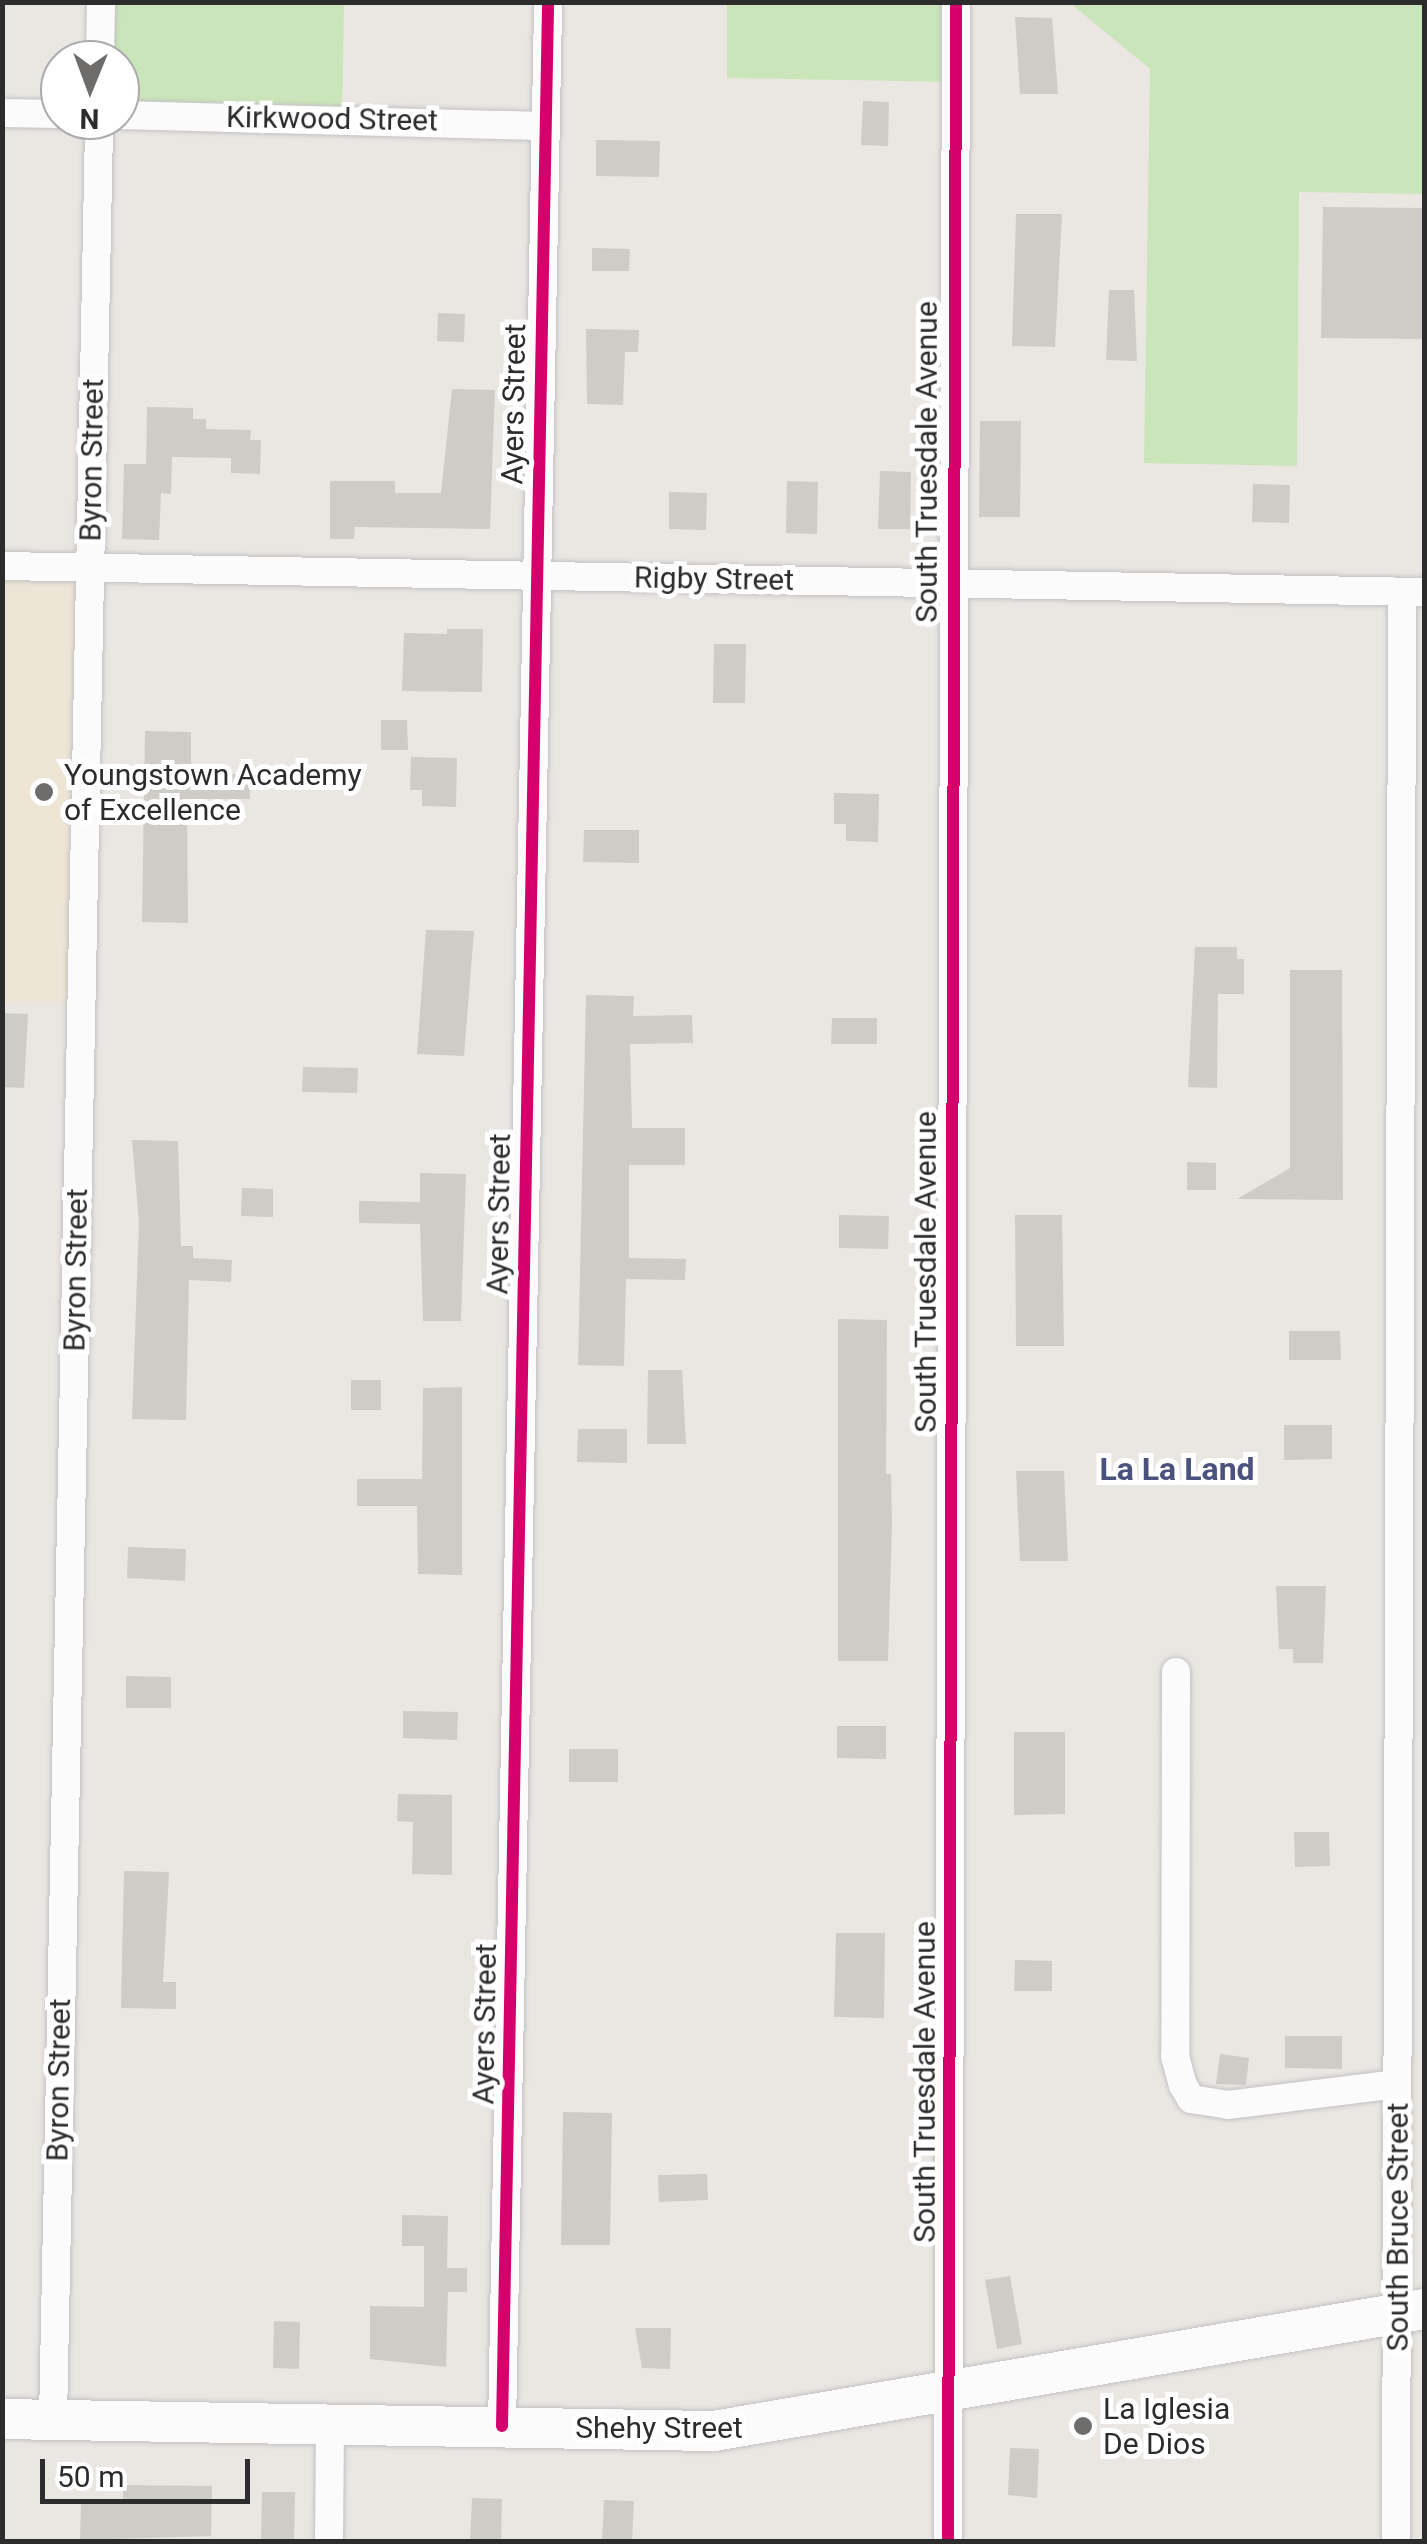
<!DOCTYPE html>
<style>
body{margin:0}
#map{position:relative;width:1427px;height:2544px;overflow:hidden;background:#eae6e2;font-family:Roboto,sans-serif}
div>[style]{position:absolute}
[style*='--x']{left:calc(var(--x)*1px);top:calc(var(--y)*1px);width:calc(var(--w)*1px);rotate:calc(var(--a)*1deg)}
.education>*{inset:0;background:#ede5d6}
.green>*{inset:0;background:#cbe5ba}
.building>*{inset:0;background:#cfccc8}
.roads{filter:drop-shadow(0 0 2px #c3c2c3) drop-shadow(0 0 2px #c3c2c3)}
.street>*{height:28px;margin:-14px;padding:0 14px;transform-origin:14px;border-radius:14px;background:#fcfbfb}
.secondary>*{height:40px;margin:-20px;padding:0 20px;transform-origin:20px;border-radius:20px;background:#fcfbfb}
.cycleway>*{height:12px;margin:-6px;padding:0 6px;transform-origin:6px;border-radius:6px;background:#d6006c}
.dots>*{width:28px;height:28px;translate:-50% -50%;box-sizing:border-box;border:5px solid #fff;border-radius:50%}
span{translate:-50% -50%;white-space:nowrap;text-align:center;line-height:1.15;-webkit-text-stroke:10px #fff;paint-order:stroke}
.street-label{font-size:30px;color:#2c2c2c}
.poi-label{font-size:30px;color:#2c2c2c}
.left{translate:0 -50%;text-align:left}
.neighbourhood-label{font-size:32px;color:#4b527d;font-weight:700}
.frame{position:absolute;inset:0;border:5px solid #2c2c2c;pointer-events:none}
.north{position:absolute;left:40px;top:40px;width:100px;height:100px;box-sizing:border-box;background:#fff;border:2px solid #ababab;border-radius:50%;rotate:181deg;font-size:28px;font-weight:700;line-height:40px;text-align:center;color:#2c2c2c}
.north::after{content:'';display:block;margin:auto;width:35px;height:45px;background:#6e6d6c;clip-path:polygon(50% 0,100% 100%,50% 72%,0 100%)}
.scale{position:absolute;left:40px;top:2459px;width:210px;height:45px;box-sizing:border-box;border:5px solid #2c2c2c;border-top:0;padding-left:12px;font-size:30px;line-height:35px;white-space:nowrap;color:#2c2c2c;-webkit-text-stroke:8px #fff;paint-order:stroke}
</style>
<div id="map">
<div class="education">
<div style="clip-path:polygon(3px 566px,90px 568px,81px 1003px,3px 1003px)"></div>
</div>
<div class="green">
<div style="clip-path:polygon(101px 3px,344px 3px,342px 119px,120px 115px,120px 60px,100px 60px)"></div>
<div style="clip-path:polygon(727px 3px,956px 3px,956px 82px,727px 78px)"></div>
<div style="clip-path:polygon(1070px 3px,1424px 3px,1424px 194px,1299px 192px,1297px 466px,1144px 463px,1150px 69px)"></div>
</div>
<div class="building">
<div style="clip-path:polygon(1015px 17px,1052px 18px,1058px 94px,1020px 94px)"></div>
<div style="clip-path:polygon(863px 101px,889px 102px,888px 146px,861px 145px)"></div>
<div style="clip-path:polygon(596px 140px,660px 141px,659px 177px,596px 176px)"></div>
<div style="clip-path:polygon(1323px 207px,1424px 208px,1424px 339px,1321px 338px)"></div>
<div style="clip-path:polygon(1016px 214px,1062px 214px,1055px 347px,1012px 346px)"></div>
<div style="clip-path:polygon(592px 248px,630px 249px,629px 271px,592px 271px)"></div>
<div style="clip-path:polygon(1109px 290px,1134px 290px,1137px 361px,1106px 360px)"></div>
<div style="clip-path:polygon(438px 313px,465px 314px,464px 342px,437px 341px)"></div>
<div style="clip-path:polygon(586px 329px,639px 330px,638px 352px,625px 352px,623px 405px,587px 404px)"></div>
<div style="clip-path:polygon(452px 389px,495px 390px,490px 529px,355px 527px,354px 539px,330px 539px,330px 481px,395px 481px,395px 493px,441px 493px)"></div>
<div style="clip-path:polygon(147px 407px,193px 408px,193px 419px,206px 419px,206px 429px,251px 430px,250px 440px,261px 440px,260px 474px,231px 473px,231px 458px,172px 457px,171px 494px,161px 493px,159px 540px,122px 539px,124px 464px,146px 464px)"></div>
<div style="clip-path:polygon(980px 421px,1021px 421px,1020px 517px,979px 517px)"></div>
<div style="clip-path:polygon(880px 471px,911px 472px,910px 529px,878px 529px)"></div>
<div style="clip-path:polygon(787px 481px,818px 482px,817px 534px,786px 533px)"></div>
<div style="clip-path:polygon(1253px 484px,1290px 485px,1289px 523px,1252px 522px)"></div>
<div style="clip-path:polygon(669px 492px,707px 493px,706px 530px,669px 529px)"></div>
<div style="clip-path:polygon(447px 629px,483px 629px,482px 692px,402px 691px,404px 633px,447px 634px)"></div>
<div style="clip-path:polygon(714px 644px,746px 644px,745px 703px,713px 703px)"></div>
<div style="clip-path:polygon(381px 720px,407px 720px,408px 750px,381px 750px)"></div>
<div style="clip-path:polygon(145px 731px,191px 732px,191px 773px,250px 774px,250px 799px,187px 799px,188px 923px,142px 922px)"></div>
<div style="clip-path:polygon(411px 757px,457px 758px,456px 807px,422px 806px,422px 790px,410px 790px)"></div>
<div style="clip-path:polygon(834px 793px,879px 794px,878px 842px,846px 841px,846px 824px,834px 824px)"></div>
<div style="clip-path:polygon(584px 830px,639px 830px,639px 863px,583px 862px)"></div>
<div style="clip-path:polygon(426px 930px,474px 931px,464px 1056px,417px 1054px)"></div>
<div style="clip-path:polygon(1195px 947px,1237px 947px,1237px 959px,1244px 959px,1244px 994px,1218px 994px,1217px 1088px,1188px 1087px)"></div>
<div style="clip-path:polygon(1290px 970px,1342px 970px,1343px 1200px,1237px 1199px,1290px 1168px)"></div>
<div style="clip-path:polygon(586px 995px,634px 996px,633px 1016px,692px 1015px,693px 1043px,630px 1044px,632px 1128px,685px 1128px,685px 1165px,629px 1165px,629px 1258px,686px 1259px,685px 1280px,626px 1279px,624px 1366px,578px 1365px)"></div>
<div style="clip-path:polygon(2px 1013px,28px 1014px,24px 1088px,2px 1087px)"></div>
<div style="clip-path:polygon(832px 1018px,877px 1018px,877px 1044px,831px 1044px)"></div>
<div style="clip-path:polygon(303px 1067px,358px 1068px,357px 1093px,302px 1092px)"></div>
<div style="clip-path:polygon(132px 1140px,178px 1141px,181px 1246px,193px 1246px,193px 1258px,232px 1260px,231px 1282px,189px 1280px,186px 1420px,132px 1419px,139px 1222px)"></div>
<div style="clip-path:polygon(1187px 1162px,1216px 1163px,1216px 1190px,1187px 1190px)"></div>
<div style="clip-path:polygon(420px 1173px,466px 1174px,461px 1321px,423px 1321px,420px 1224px,359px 1223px,359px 1201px,420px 1202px)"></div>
<div style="clip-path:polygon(242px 1188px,273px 1189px,273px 1217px,241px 1216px)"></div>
<div style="clip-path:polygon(839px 1215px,889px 1216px,888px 1249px,839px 1248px)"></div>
<div style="clip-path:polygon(1015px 1215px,1062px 1215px,1064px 1346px,1016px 1346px)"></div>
<div style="clip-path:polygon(838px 1319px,887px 1320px,886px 1474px,891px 1474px,892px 1524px,888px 1661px,838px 1661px)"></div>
<div style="clip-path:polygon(1289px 1331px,1340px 1331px,1341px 1360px,1289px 1360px)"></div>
<div style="clip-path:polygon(648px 1370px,682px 1370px,686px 1444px,647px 1444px)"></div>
<div style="clip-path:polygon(351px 1380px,381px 1380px,381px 1410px,351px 1410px)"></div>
<div style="clip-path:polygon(462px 1387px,462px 1575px,418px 1574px,417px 1506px,357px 1506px,357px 1479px,422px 1479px,423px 1388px)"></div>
<div style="clip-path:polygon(1284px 1425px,1332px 1425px,1332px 1459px,1284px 1460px)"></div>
<div style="clip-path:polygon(578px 1429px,627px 1429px,627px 1463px,577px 1462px)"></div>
<div style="clip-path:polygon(1016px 1471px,1064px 1471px,1068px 1561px,1020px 1561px)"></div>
<div style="clip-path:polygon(128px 1547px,186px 1549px,185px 1581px,127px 1578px)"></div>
<div style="clip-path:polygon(1276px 1586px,1326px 1586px,1323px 1663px,1293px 1663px,1293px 1649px,1279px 1649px)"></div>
<div style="clip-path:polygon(126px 1676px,171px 1677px,171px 1708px,126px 1708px)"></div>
<div style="clip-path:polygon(403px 1711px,458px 1712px,457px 1740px,403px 1738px)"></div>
<div style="clip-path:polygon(837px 1726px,886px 1726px,886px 1759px,837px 1758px)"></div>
<div style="clip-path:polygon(1014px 1732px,1065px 1732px,1065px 1814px,1014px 1815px)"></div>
<div style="clip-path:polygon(569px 1749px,618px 1749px,618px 1782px,569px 1782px)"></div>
<div style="clip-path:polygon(398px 1794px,452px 1795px,452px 1875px,412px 1874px,413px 1822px,397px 1821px)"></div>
<div style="clip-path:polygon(1294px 1832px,1329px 1832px,1330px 1866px,1295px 1867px)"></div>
<div style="clip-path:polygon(124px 1871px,169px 1872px,163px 1982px,176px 1982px,176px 2009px,121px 2008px)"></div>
<div style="clip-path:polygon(836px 1933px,885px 1933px,884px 2018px,834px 2017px)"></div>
<div style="clip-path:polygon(1015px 1960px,1052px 1961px,1052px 1991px,1014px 1991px)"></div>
<div style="clip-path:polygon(1285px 2036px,1342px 2036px,1342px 2069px,1285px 2068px)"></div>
<div style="clip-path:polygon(1220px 2054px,1249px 2058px,1246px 2085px,1216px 2084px)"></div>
<div style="clip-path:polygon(563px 2112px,612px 2113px,610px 2245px,561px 2245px)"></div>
<div style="clip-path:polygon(707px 2174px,708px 2200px,659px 2202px,658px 2175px)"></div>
<div style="clip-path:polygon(402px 2215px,448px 2216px,447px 2268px,467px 2268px,467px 2292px,448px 2292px,446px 2367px,370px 2359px,370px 2306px,424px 2307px,424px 2246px,402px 2246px)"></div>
<div style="clip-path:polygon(1010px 2276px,1022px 2344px,997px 2349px,985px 2280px)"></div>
<div style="clip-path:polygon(274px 2321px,300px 2322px,299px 2369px,273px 2368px)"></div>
<div style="clip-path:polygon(635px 2328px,671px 2328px,670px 2369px,642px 2368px)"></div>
<div style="clip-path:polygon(1010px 2448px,1039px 2449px,1037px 2498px,1008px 2495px)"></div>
<div style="clip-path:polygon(123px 2485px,212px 2486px,211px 2536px,80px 2540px,81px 2502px,123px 2502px)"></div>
<div style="clip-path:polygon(262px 2492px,295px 2492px,294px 2542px,261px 2542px)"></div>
<div style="clip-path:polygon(472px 2498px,502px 2499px,501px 2542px,470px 2542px)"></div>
<div style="clip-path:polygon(604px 2500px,634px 2501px,632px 2542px,602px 2542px)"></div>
</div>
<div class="roads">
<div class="street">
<div style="--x:100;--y:60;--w:58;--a:-89"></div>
<div style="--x:2;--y:113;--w:58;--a:1"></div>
<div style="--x:120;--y:115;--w:424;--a:1.5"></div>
<div style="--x:2;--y:566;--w:1422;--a:1.05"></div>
<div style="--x:1176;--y:1672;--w:384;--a:90.1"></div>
<div style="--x:1175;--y:2056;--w:30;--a:75"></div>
<div style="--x:1183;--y:2085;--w:16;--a:60"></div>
<div style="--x:1191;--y:2099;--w:37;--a:9"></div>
<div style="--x:1228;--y:2105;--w:170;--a:-7.1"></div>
<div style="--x:53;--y:2420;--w:2300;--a:-88.85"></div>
<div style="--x:502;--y:2426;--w:2424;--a:-88.91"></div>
<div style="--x:329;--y:2542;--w:116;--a:-89.5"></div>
<div style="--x:948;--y:2542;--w:2540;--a:-89.82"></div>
<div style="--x:1396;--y:2542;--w:1950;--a:-89.82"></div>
</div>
<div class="secondary">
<div style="--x:2;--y:2419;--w:712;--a:0.97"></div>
<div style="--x:714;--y:2431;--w:720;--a:-9.75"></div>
</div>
</div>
<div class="cycleway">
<div style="--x:502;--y:2426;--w:2424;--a:-88.91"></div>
<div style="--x:948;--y:2542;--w:2540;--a:-89.82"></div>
</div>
<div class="dots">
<div style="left:44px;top:792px;background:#6e6d6c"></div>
<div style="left:1083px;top:2426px;background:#6e6d6c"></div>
</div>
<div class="street-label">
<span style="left:332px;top:119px;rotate:1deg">Kirkwood Street</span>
<span style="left:514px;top:404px;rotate:-89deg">Ayers Street</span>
<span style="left:92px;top:460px;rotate:-89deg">Byron Street</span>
<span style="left:927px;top:462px;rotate:-90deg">South Truesdale Avenue</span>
<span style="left:714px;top:579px;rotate:1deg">Rigby Street</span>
<span style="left:499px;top:1214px;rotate:-89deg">Ayers Street</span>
<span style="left:76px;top:1270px;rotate:-89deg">Byron Street</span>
<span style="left:926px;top:1272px;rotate:-90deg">South Truesdale Avenue</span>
<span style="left:485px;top:2024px;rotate:-89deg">Ayers Street</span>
<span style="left:59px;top:2080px;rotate:-89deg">Byron Street</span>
<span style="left:925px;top:2082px;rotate:-90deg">South Truesdale Avenue</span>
<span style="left:1398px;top:2227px;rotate:-90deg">South Bruce Street</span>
<span style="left:659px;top:2428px">Shehy Street</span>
</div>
<div class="poi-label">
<span class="left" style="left:64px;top:792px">Youngstown Academy<br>of Excellence</span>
<span class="left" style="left:1103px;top:2426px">La Iglesia<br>De Dios</span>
</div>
<div class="neighbourhood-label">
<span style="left:1177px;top:1469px">La La Land</span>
</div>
<div class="frame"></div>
<div class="north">N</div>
<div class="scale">50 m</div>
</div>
